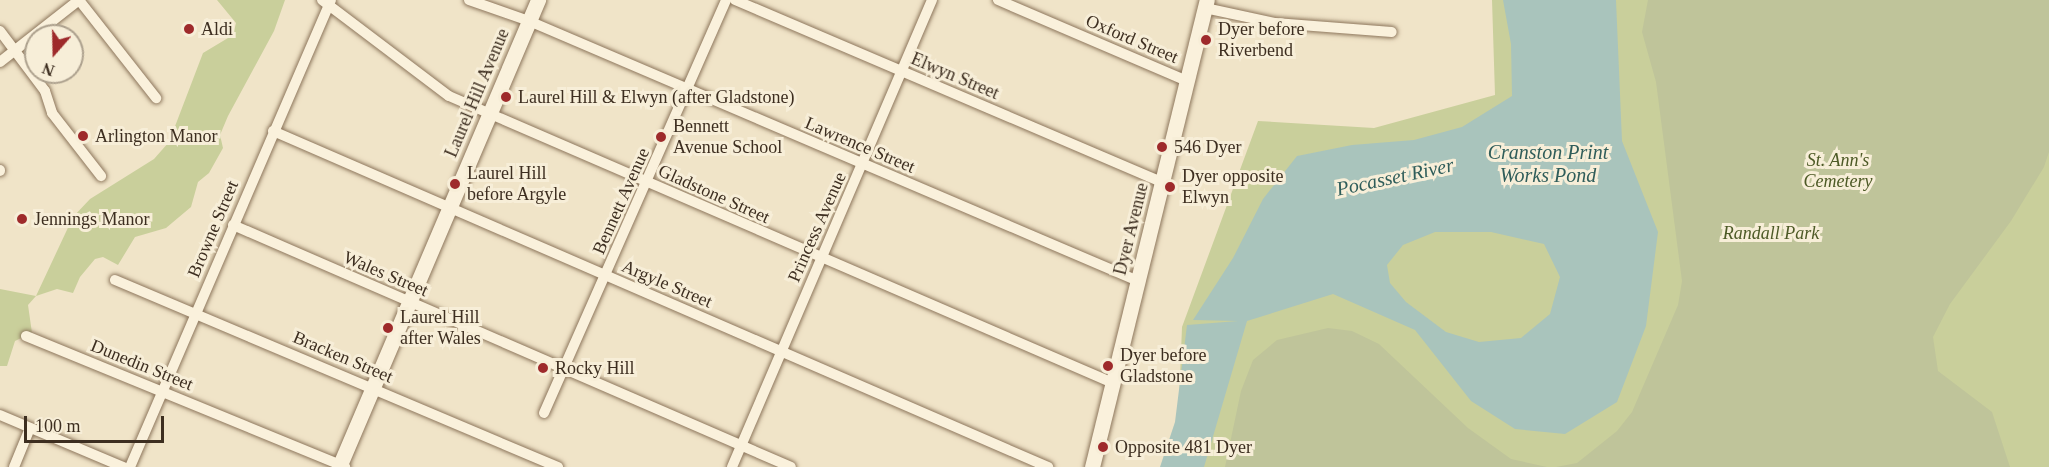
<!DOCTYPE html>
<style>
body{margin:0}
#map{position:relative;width:2049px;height:467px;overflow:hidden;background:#f0e4c8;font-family:Georgia,serif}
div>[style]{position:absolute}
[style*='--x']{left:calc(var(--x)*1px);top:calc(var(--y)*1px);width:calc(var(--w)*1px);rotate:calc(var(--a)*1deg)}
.green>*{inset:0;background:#c9cf9b}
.cemetery>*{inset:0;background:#bfc49a}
.water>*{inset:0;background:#a9c4bc}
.roads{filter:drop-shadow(0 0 2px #8d765c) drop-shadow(0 0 2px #8d765c)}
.street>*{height:10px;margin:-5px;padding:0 5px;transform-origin:5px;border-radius:5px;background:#faf1dc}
.secondary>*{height:15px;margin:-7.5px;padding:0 7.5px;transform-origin:7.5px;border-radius:7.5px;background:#faf1dc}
.dots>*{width:16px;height:16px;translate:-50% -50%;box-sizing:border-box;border:3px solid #f7eed8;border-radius:50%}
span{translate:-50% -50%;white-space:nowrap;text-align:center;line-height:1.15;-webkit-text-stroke:6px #f7eed8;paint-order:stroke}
.poi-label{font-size:18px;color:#3d2e20}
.left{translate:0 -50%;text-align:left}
.street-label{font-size:18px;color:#3d2e20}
.park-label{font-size:18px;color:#4d5a26;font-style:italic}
.water-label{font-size:20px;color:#2f5d5a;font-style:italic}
.north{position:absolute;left:24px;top:24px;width:60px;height:60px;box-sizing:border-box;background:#f7eed8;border:2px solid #ada18e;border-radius:50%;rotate:200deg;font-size:16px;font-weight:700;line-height:24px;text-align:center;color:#3d2e20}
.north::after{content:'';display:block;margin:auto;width:21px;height:27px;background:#9e2a2b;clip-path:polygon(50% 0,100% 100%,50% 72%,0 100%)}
.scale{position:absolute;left:24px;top:416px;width:140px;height:27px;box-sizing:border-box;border:3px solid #3d2e20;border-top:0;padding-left:8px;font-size:18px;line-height:21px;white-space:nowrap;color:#3d2e20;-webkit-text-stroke:4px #f7eed8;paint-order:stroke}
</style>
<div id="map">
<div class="green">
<div style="clip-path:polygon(217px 0,285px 0,274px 31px,228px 116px,220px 135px,223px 148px,209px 173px,198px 182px,191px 207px,166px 228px,135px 237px,118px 265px,103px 257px,95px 259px,80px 277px,73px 293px,57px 289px,36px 296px,28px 305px,32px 333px,15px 341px,7px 366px,0 366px,0 289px,36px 296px,73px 217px,90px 199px,154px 159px,169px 142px,203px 53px,233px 35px,236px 23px)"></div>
<div style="clip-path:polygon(1492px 0,2049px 0,2049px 467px,1164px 467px,1178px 427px,1182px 327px,1258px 121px,1374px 128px,1495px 95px)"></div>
</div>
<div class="cemetery">
<div style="clip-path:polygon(1648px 0,2049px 0,2049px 152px,2044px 167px,2011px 221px,1950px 304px,1933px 337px,1938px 371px,1992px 412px,2010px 467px,1556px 467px,1577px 463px,1617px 431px,1632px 412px,1678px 305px,1682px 281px,1656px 82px,1642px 32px)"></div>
<div style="clip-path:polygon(1328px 328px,1352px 331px,1379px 344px,1468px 428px,1511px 459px,1547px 467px,1225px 467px,1241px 391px,1253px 360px,1277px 340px)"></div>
</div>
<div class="water">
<div style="clip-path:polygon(evenodd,1503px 0,1616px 0,1622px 141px,1658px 232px,1646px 326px,1617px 402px,1565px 434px,1515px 429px,1471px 401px,1415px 330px,1333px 294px,1247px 321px,1204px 467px,1160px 467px,1175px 422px,1187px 325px,1238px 321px,1193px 320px,1233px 258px,1263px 199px,1297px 156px,1352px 145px,1414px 140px,1462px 127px,1512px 96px,1511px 44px,1503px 0,1435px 232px,1491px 232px,1544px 244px,1560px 277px,1550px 314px,1521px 338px,1479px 342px,1446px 332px,1406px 302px,1390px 283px,1387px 265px,1403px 245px,1435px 232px)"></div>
</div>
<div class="roads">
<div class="street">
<div style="--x:79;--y:0;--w:125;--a:51.8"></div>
<div style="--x:322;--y:0;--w:159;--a:37.1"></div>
<div style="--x:449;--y:96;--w:723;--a:23.38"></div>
<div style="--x:469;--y:0;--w:64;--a:19.3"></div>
<div style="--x:529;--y:21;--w:662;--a:23.12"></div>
<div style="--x:735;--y:0;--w:464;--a:23.1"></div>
<div style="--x:998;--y:0;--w:206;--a:23.2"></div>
<div style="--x:1205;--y:8;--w:72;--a:12.1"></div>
<div style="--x:1275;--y:23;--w:117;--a:4.4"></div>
<div style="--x:0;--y:31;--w:75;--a:53.1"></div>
<div style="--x:45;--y:91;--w:23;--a:72"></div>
<div style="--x:52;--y:113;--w:80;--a:52.1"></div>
<div style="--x:0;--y:62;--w:100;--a:-38.1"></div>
<div style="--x:273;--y:131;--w:845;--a:23.44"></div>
<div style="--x:0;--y:170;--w:1;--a:90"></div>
<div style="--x:233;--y:225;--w:608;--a:23.45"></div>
<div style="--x:115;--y:280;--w:481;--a:22.9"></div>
<div style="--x:26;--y:336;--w:345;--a:22.3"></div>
<div style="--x:544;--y:413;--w:451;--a:-66.2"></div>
<div style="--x:0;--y:415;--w:134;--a:22.9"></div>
<div style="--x:14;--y:467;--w:42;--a:-67.7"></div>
<div style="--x:130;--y:467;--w:508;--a:-66.71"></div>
<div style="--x:732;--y:467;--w:508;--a:-66.82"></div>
</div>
<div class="secondary">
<div style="--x:339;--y:467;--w:508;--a:-66.92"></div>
<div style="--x:1092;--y:467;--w:481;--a:-76.2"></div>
</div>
</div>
<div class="dots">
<div style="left:189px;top:29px;background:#9e2a2b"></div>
<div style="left:1206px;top:40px;background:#9e2a2b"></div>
<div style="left:506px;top:97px;background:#9e2a2b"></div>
<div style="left:83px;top:136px;background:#9e2a2b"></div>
<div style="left:661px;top:137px;background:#9e2a2b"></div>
<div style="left:1162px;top:147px;background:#9e2a2b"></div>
<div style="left:455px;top:184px;background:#9e2a2b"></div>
<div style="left:1170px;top:187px;background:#9e2a2b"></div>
<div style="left:22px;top:219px;background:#9e2a2b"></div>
<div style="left:388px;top:328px;background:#9e2a2b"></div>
<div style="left:1108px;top:366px;background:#9e2a2b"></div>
<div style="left:543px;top:368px;background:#9e2a2b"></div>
<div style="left:1103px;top:447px;background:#9e2a2b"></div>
</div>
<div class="poi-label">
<span class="left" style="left:201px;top:29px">Aldi</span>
<span class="left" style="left:1218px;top:40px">Dyer before<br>Riverbend</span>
<span class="left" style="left:518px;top:97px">Laurel Hill &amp; Elwyn (after Gladstone)</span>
<span class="left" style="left:673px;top:137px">Bennett<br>Avenue School</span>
<span class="left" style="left:95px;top:136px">Arlington Manor</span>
<span class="left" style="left:1174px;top:147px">546 Dyer</span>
<span class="left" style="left:467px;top:184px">Laurel Hill<br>before Argyle</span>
<span class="left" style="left:1182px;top:187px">Dyer opposite<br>Elwyn</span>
<span class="left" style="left:34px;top:219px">Jennings Manor</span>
<span class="left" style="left:400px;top:328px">Laurel Hill<br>after Wales</span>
<span class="left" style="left:1120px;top:366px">Dyer before<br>Gladstone</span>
<span class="left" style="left:555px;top:368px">Rocky Hill</span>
<span class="left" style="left:1115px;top:447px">Opposite 481 Dyer</span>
</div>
<div class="street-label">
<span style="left:1132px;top:39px;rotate:23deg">Oxford Street</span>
<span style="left:955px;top:76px;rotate:23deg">Elwyn Street</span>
<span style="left:477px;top:93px;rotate:-67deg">Laurel Hill Avenue</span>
<span style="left:860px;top:145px;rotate:23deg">Lawrence Street</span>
<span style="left:714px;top:194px;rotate:24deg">Gladstone Street</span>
<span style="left:621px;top:201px;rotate:-66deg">Bennett Avenue</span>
<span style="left:817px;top:227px;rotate:-66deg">Princess Avenue</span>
<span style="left:213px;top:229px;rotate:-67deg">Browne Street</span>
<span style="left:1131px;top:229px;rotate:-76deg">Dyer Avenue</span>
<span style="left:386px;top:274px;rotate:23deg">Wales Street</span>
<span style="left:667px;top:284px;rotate:23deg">Argyle Street</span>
<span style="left:343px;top:357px;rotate:23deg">Bracken Street</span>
<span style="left:142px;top:365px;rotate:22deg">Dunedin Street</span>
</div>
<div class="park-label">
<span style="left:1838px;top:171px">St. Ann's<br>Cemetery</span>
<span style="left:1771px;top:233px">Randall Park</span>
</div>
<div class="water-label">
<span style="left:1548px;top:164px">Cranston Print<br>Works Pond</span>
<span style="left:1395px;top:177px;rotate:-12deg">Pocasset River</span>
</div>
<div class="north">N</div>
<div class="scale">100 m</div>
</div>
